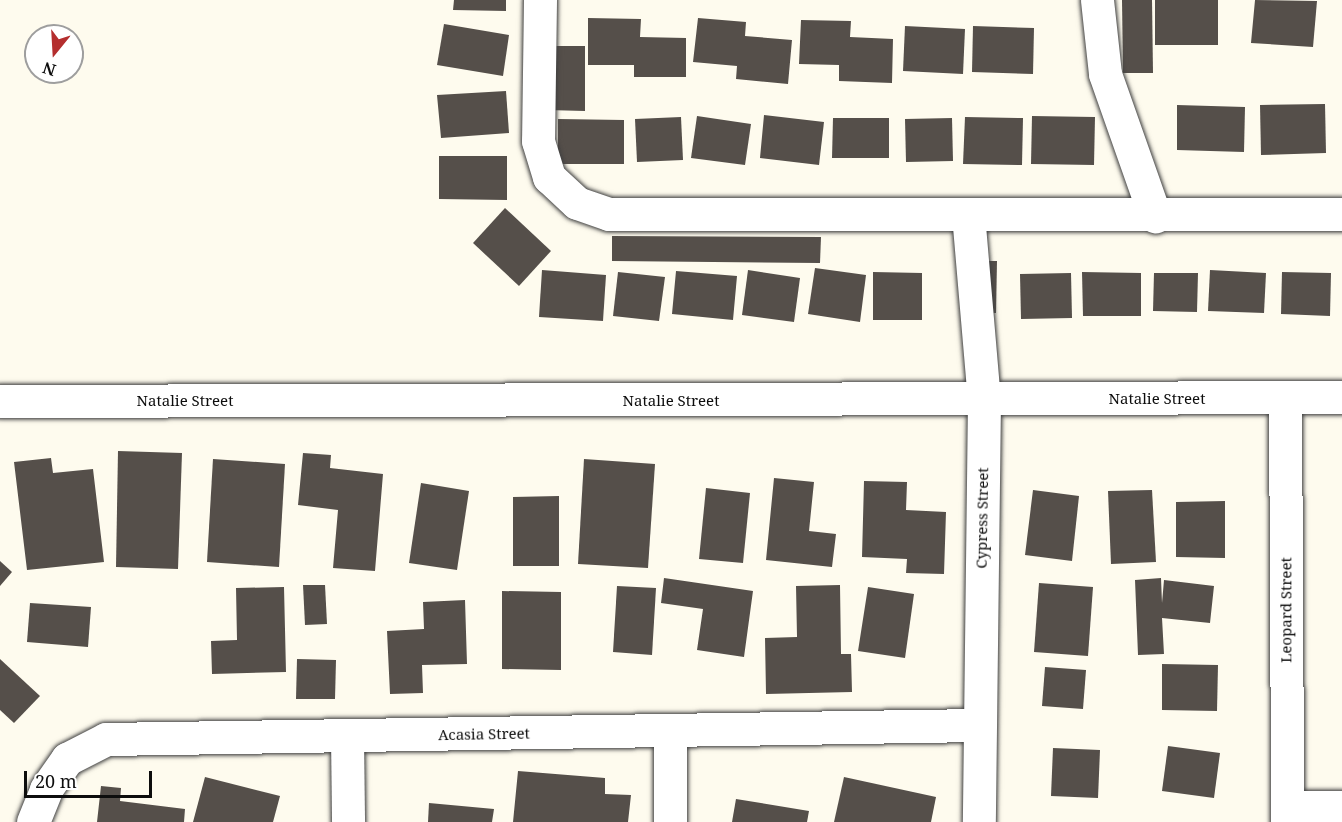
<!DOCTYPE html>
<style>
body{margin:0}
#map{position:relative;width:1342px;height:822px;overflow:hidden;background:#fefbee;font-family:"Noto Serif",serif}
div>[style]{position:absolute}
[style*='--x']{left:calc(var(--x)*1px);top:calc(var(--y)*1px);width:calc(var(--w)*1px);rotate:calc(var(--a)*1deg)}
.building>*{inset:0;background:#554f4a}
.roads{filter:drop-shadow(0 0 2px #404040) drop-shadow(0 0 2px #404040)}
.minor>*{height:33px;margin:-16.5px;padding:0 16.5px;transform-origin:16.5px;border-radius:16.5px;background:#fff}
span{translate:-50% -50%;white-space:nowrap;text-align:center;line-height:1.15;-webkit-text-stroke:6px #fff;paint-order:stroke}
.street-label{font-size:15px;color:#0d0d0d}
.north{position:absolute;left:24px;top:24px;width:60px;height:60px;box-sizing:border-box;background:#fff;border:2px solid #9e9e9e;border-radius:50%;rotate:198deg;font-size:16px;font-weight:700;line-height:24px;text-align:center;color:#0d0d0d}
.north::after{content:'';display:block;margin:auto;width:21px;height:27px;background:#b42e2e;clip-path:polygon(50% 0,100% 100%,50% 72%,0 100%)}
.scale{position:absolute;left:24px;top:771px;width:128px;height:27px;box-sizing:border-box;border:3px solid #0d0d0d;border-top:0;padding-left:8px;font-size:18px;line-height:21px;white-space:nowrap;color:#0d0d0d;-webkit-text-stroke:4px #fff;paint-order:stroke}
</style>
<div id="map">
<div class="building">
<div style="clip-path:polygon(454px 0,506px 0,506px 11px,453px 10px)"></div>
<div style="clip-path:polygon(1122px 0,1152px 0,1153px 73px,1123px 73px)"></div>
<div style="clip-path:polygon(1155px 0,1218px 0,1218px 45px,1155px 45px)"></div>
<div style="clip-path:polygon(1255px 0,1317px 1px,1313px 47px,1251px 43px)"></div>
<div style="clip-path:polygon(588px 18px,641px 19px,640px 37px,686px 38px,686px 77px,634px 77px,634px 65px,588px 65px)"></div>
<div style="clip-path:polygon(698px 18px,746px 22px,745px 36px,792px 40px,788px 84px,736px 79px,737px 66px,693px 62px)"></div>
<div style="clip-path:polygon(801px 20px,851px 21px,850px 37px,893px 39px,892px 83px,839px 81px,839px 65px,799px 64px)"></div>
<div style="clip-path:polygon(444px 24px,509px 35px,503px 76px,437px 65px)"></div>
<div style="clip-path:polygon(905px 26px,965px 29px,963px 74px,903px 71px)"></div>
<div style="clip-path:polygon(973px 26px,1034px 28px,1033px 74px,972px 72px)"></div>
<div style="clip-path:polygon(547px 46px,585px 46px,585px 111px,547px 110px)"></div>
<div style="clip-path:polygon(506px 91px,509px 133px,441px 138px,437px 95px)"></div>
<div style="clip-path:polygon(1325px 104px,1326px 153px,1261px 155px,1260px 105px)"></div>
<div style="clip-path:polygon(1177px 105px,1245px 107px,1244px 152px,1177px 150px)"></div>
<div style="clip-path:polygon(764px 115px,824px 122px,819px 165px,760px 158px)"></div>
<div style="clip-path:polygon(697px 116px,751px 124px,745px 165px,691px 158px)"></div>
<div style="clip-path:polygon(1032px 116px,1095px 117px,1094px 165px,1031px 164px)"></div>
<div style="clip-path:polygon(681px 117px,683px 160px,637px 162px,635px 119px)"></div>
<div style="clip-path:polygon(965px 117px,1023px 118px,1022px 165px,963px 164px)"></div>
<div style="clip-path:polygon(833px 118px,889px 118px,889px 158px,832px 158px)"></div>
<div style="clip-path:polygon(952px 118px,953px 161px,906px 162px,905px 119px)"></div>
<div style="clip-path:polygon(558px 119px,624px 120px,624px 164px,558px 164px)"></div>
<div style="clip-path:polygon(439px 156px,507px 156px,507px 200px,439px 199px)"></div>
<div style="clip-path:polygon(505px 208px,551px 251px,519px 286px,473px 243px)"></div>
<div style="clip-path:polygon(612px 236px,821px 237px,820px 263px,612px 261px)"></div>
<div style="clip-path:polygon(970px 261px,997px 261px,996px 313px,969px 312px)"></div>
<div style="clip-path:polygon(815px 268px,866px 275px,860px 322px,808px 314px)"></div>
<div style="clip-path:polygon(542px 270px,606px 275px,603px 321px,539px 317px)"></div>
<div style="clip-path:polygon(748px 270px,800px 278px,794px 322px,742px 315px)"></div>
<div style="clip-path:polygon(1210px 270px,1266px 273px,1264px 313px,1208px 311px)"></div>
<div style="clip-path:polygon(676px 271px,737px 276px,733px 320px,672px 314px)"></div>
<div style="clip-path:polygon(618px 272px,665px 277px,659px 321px,613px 316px)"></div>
<div style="clip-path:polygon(873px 272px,922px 273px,922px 320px,873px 320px)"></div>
<div style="clip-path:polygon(1082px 272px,1141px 273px,1141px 316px,1083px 316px)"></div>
<div style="clip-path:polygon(1282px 272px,1331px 273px,1330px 316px,1281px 314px)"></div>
<div style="clip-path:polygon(1071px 273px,1072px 318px,1021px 319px,1020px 274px)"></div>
<div style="clip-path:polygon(1154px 273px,1198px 273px,1197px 312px,1153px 311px)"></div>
<div style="clip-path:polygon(118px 451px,182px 453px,178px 569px,116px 567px)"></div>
<div style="clip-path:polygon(303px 453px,331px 455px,330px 468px,383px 474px,375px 571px,333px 568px,338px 510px,298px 505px)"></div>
<div style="clip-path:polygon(51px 458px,53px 473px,93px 469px,104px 562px,27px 570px,14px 462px)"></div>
<div style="clip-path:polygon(213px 459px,285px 464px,279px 567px,207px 562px)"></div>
<div style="clip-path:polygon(584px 459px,655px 464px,648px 568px,578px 564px)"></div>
<div style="clip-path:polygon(774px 478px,814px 482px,809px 531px,836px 534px,832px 567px,766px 560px)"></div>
<div style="clip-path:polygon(864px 481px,907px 482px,906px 510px,946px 512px,944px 574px,906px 573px,907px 559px,862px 557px)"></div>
<div style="clip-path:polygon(421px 483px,469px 491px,457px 570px,409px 563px)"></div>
<div style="clip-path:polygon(706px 488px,750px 493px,743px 563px,699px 559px)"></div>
<div style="clip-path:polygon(1033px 490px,1079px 496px,1072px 561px,1025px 555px)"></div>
<div style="clip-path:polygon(1152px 490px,1156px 562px,1111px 564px,1108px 491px)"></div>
<div style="clip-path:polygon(559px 496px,559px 566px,513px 566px,513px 497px)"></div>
<div style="clip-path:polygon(1225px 501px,1225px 558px,1176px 557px,1176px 502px)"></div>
<div style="clip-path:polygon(0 561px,12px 572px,0 586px)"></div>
<div style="clip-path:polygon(664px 578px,753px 591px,744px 657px,697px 650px,703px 609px,661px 603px)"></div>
<div style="clip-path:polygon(1161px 578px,1162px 603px,1164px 580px,1214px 586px,1210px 623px,1162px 618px,1164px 654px,1138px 655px,1135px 580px)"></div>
<div style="clip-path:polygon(1039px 583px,1093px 587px,1088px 656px,1034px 652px)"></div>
<div style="clip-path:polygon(303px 585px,325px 585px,327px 624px,305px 625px)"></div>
<div style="clip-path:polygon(840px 585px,841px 654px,851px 654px,852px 692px,766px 694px,765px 638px,797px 637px,796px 586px)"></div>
<div style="clip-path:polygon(617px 586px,656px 588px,652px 655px,613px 652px)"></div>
<div style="clip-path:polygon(284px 587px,286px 672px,212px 674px,211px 641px,237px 640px,236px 588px)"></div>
<div style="clip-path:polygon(868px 587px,914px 594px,905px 658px,858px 651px)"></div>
<div style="clip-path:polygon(502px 591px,561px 592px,561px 670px,502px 669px)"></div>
<div style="clip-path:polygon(465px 600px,467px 664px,422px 665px,423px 693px,390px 694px,387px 631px,424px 629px,423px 602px)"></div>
<div style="clip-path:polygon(30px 603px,91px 607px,88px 647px,27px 642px)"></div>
<div style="clip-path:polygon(0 659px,40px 696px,14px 723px,0 710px)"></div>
<div style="clip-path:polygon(297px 659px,336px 660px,335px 699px,296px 699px)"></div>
<div style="clip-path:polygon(1162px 664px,1218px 665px,1217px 711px,1162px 710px)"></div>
<div style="clip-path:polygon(1045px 667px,1086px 670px,1083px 709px,1042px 706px)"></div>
<div style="clip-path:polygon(1168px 746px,1220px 753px,1214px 798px,1162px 791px)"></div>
<div style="clip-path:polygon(1053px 748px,1100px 750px,1098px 798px,1051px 796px)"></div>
<div style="clip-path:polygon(518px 771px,605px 778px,605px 794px,631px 795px,628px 822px,513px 822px)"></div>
<div style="clip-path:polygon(205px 777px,280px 796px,273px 822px,193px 822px)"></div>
<div style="clip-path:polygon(844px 777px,936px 797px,931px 822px,834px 822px)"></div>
<div style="clip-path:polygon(101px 786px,121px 788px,120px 801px,185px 809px,184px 822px,97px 822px)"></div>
<div style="clip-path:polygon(736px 799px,809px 811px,807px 822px,732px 822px)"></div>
<div style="clip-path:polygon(429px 803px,494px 809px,492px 822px,428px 822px)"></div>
</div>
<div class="roads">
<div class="minor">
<div style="--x:540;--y:0;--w:141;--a:90.8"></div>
<div style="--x:538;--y:141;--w:38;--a:73"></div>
<div style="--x:549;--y:177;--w:38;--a:43"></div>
<div style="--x:577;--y:203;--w:34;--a:19"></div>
<div style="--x:609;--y:214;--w:733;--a:0"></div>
<div style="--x:1097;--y:0;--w:74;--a:83.8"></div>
<div style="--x:1105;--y:74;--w:151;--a:70.6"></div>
<div style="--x:968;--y:214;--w:187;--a:85.1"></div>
<div style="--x:984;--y:400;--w:422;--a:90.7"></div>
<div style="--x:1285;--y:398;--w:424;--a:89.7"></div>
<div style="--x:0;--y:401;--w:1342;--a:-0.17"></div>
<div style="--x:670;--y:731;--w:91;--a:90"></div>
<div style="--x:347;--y:736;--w:86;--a:89.3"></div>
<div style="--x:1287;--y:807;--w:55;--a:0"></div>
<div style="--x:33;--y:822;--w:35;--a:-68"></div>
<div style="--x:46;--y:789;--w:37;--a:-55"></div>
<div style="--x:67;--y:759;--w:44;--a:-27.1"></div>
<div style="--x:106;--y:739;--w:872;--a:-0.92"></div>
</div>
</div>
<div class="street-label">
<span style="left:1157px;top:399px">Natalie Street</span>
<span style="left:185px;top:401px">Natalie Street</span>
<span style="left:671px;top:401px">Natalie Street</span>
<span style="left:982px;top:518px;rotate:-89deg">Cypress Street</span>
<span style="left:1286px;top:610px;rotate:-90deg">Leopard Street</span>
<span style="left:484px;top:734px;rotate:-1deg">Acasia Street</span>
</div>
<div class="north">N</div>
<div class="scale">20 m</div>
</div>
